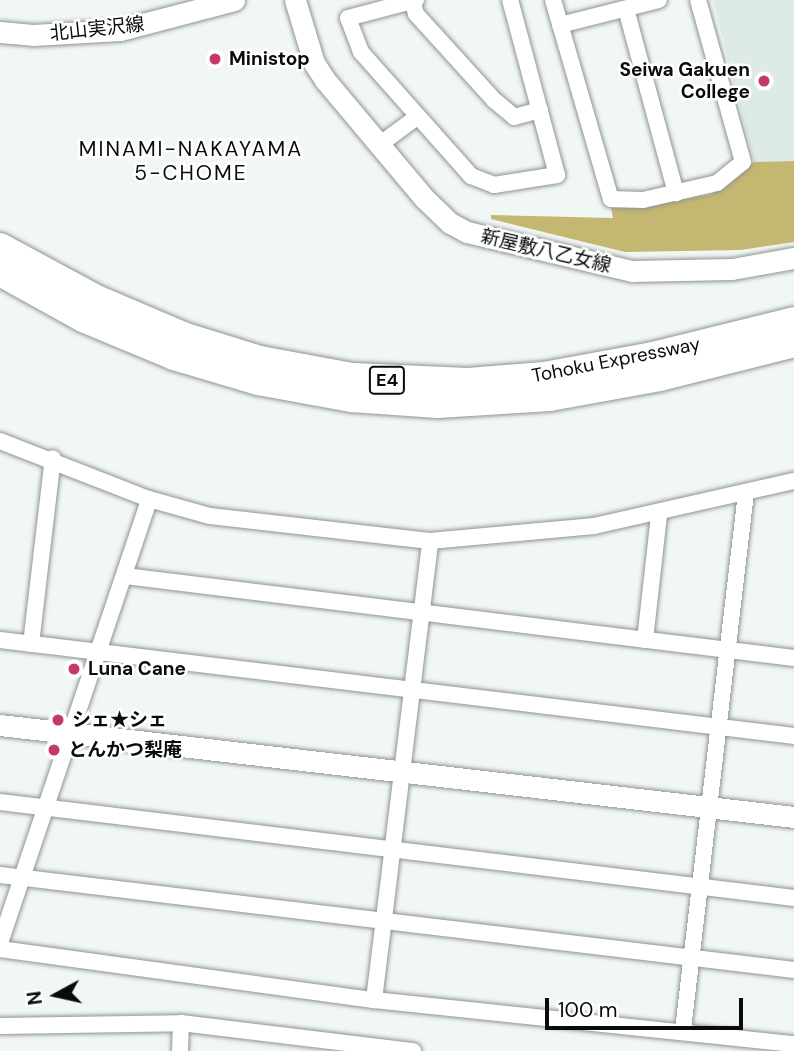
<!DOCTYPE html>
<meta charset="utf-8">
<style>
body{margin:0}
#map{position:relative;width:794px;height:1051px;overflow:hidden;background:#f1f7f4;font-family:"DM Sans","Noto Sans JP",sans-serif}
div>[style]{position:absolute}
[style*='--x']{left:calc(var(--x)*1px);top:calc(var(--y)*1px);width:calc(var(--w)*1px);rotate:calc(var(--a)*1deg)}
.built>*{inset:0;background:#deebe5}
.forest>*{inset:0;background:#c4b771}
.roads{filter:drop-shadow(0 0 2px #8e9491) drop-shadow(0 0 2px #8e9491)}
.street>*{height:16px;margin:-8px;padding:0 8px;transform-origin:8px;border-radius:8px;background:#fff}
.secondary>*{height:21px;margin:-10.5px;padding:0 10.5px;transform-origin:10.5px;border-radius:10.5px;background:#fff}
.highway>*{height:28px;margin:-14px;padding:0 14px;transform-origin:14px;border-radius:14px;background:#fff}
.dots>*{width:19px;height:19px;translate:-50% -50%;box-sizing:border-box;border:4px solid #fff;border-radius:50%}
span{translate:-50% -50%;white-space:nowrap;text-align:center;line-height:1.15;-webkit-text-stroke:5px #fff;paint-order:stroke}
.shield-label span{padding:2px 5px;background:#fff;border:2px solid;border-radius:5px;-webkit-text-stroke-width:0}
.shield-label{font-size:18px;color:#0a0c0b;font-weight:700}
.street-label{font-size:19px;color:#0a0c0b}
.poi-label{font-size:19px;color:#0a0c0b;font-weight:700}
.left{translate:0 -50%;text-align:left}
.right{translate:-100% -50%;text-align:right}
.neighbourhood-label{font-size:21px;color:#0a0c0b;letter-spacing:2px}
.north{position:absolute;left:21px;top:960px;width:70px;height:70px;-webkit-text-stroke:5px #fff;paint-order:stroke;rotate:262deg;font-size:19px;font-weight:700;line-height:28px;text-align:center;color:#0a0c0b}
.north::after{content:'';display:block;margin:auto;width:24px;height:32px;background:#0a0c0b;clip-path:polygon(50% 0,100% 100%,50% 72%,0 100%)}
.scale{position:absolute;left:545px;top:998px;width:198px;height:32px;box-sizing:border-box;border:4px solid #0a0c0b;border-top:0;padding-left:9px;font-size:21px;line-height:24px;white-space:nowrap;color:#0a0c0b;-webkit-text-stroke:5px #fff;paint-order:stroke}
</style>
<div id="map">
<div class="built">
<div style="clip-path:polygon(713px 0,794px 0,794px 161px,754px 162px)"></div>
</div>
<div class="forest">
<div style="clip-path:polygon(794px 161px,794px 242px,741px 250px,625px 252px,491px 219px,491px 215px,613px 218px,611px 208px,645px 207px,712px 194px,754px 162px)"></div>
</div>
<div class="roads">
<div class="street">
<div style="--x:412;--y:0;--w:15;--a:74"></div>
<div style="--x:416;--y:14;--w:116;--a:47.8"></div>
<div style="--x:494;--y:100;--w:26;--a:40"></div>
<div style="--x:514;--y:117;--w:27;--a:-15"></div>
<div style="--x:416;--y:0;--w:70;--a:165.2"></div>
<div style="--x:348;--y:18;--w:36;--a:69"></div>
<div style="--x:361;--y:52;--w:166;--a:48.4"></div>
<div style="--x:471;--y:176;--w:25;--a:21"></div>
<div style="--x:494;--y:185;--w:64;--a:-9"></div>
<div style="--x:557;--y:175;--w:181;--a:-105"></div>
<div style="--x:553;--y:0;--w:207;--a:73.8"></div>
<div style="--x:611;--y:199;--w:32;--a:2"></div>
<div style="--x:643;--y:200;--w:76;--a:-12.9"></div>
<div style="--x:717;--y:183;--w:33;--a:-39"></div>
<div style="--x:743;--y:162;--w:168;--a:-105.5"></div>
<div style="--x:626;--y:9;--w:191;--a:74.8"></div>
<div style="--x:560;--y:25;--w:102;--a:-14.2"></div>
<div style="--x:379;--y:145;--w:47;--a:-36.4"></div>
<div style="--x:0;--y:441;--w:160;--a:21.3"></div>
<div style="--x:149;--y:499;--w:63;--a:15.6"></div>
<div style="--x:210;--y:516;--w:221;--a:6.5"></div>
<div style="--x:430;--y:541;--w:165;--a:-5.2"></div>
<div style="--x:594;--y:526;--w:205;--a:-12.7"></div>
<div style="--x:125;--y:576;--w:674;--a:6.99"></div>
<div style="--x:0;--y:640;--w:800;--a:6.89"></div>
<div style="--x:645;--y:640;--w:126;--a:-83.6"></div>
<div style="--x:31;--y:644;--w:187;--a:-83.3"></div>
<div style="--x:0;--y:802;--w:800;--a:6.89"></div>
<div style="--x:0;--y:875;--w:800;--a:6.82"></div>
<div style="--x:0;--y:943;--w:468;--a:-71.4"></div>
<div style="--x:0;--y:949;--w:377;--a:7.8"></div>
<div style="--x:374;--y:1000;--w:422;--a:6"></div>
<div style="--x:374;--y:1000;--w:462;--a:-83"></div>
<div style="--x:0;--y:1026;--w:181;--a:-0.9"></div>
<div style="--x:181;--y:1023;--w:234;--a:6.9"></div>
<div style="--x:683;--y:1030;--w:541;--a:-83.31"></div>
<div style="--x:180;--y:1051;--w:28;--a:-88"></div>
</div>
<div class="secondary">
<div style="--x:295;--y:0;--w:66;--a:73.2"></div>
<div style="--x:314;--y:63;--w:20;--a:57"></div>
<div style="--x:325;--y:80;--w:155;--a:50"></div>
<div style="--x:425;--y:199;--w:35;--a:44"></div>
<div style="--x:450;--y:223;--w:19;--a:28"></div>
<div style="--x:467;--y:232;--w:170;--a:13.3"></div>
<div style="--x:632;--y:271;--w:100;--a:-1.1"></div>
<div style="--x:732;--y:269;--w:63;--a:-10.1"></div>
<div style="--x:0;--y:32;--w:33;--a:5"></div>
<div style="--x:33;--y:35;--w:87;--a:-3.3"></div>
<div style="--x:120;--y:30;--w:118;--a:-14.7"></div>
<div style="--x:0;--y:725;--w:799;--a:6.61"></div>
</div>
<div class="highway">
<div style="--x:0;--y:247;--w:109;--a:28.4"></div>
<div style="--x:96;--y:299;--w:95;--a:23"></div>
<div style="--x:183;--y:336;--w:81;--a:17.3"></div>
<div style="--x:260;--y:360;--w:95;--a:10.4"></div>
<div style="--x:353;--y:377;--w:115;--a:2.5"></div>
<div style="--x:468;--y:382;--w:76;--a:-4.5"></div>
<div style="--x:544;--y:376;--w:111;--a:-10.4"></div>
<div style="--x:653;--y:356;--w:145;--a:-13.9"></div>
<div style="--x:0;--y:272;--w:95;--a:29"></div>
<div style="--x:83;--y:318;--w:99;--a:22.7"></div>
<div style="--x:174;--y:356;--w:88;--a:16.6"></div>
<div style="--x:258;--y:381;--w:96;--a:10.3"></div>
<div style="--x:352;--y:398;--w:86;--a:4"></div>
<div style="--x:438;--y:404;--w:112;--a:-3.6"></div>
<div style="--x:550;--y:397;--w:112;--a:-10.3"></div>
<div style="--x:660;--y:377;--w:138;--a:-14.2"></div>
</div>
</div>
<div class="dots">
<div style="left:215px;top:59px;background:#c4386c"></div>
<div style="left:764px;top:81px;background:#c4386c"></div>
<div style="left:74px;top:669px;background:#c4386c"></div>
<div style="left:58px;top:720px;background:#c4386c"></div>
<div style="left:54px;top:750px;background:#c4386c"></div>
</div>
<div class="shield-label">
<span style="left:387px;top:380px">E4</span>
</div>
<div class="street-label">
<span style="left:97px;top:29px;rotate:-6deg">北山実沢線</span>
<span style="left:546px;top:251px;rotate:13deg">新屋敷八乙女線</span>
<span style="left:616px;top:360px;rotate:-11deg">Tohoku Expressway</span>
</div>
<div class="poi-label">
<span class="left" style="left:229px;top:59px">Ministop</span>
<span class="right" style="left:750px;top:81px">Seiwa Gakuen<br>College</span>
<span class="left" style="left:88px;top:669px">Luna Cane</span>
<span class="left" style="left:72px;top:720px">シェ★シェ</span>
<span class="left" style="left:68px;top:750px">とんかつ梨庵</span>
</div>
<div class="neighbourhood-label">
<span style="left:191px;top:161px">MINAMI-NAKAYAMA<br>5-CHOME</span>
</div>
<div class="north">N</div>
<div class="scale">100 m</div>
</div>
